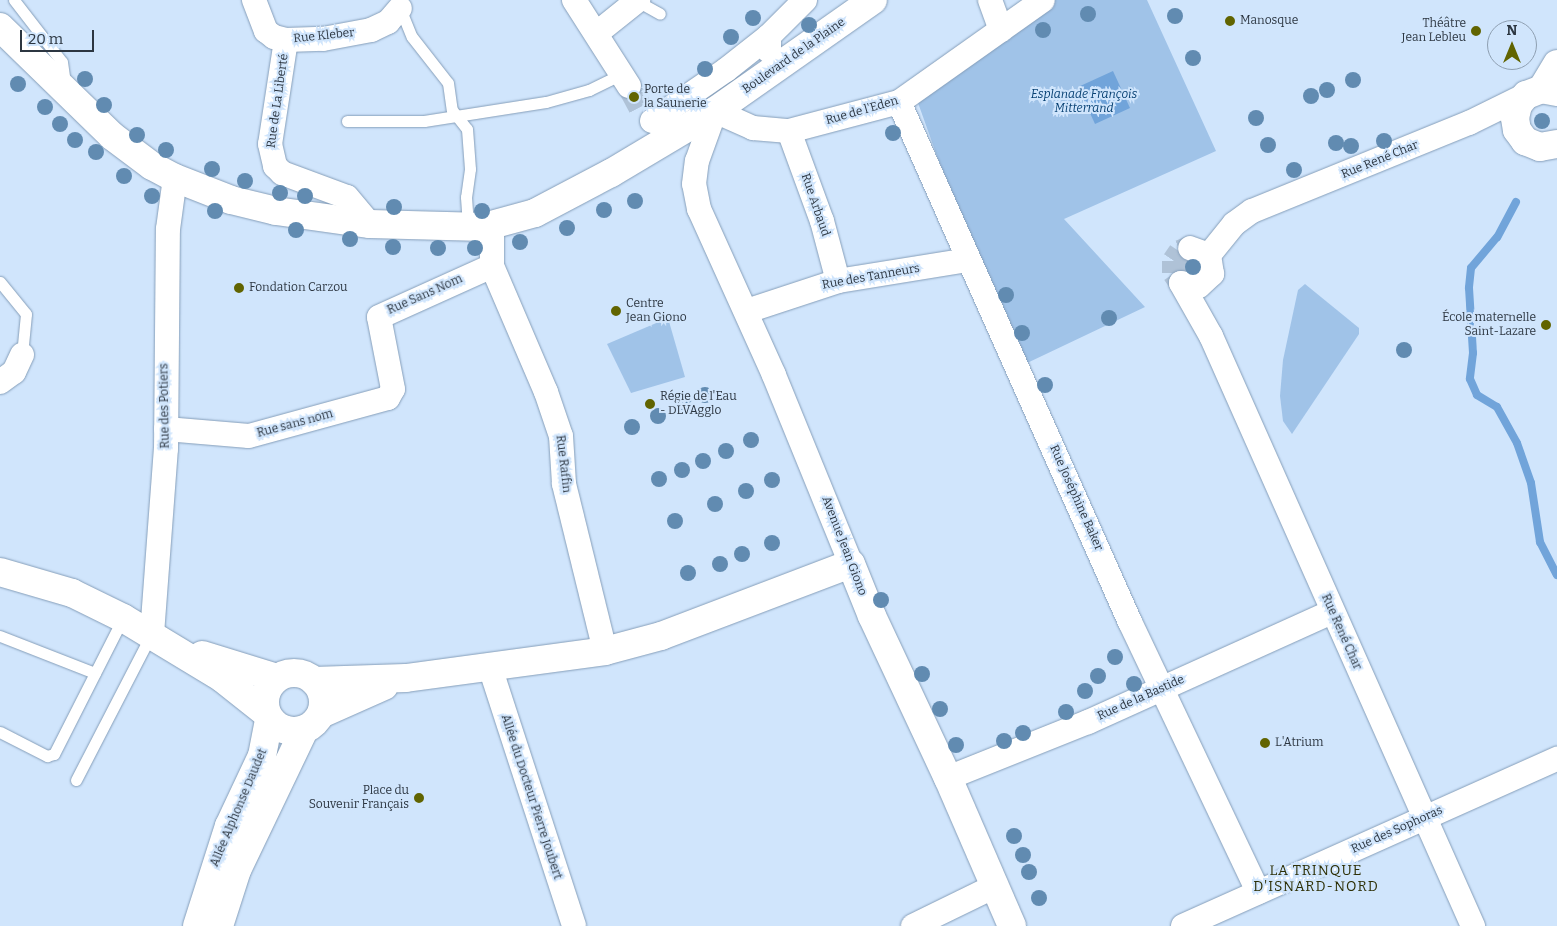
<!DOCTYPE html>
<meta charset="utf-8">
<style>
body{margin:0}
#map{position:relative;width:1557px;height:926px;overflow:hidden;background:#d0e5fc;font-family:Bitter,serif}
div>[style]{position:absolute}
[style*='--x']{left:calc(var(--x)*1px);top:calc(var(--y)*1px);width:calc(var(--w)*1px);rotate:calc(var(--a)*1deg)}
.green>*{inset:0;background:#a0c3e8}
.water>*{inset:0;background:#71a4da}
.stream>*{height:8px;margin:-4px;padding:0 4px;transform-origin:4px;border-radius:4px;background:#71a4da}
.street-tunnel>*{height:24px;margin-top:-12px;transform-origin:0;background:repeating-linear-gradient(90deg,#afc2d7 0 24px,transparent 0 36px)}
.roads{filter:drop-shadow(0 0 1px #859eb9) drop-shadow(0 0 1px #859eb9)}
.lane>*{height:11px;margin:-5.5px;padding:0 5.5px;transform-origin:5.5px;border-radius:5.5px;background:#fff}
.street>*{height:24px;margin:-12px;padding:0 12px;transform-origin:12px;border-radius:12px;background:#fff}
.secondary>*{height:28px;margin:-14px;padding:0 14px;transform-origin:14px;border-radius:14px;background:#fff}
.primary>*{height:28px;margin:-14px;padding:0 14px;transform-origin:14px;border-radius:14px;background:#fff}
.primary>.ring{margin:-14px;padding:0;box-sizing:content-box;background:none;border:28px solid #fff;border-radius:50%}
.trees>*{width:16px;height:16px;margin:-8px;border-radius:50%;background:#618bb1}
.dots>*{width:14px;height:14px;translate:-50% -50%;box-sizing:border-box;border:2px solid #d0e5fc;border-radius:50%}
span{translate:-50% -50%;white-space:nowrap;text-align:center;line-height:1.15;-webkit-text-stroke:4px #d0e5fc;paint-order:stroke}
.poi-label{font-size:12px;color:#2c3641}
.left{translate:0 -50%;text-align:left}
.right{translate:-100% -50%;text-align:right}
.street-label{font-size:12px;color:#2c3641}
.park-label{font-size:12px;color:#074173;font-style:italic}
.neighbourhood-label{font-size:14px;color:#2d2f05;letter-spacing:1px}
.north{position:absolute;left:1487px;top:20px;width:50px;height:50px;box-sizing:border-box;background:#d0e5fc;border:1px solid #8e9fb1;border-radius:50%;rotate:0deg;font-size:14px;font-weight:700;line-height:20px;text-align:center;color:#2c3641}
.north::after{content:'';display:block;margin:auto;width:18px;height:22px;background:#616400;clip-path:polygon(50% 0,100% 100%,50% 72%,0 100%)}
.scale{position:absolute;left:20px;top:30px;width:74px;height:22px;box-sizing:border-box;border:2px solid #2c3641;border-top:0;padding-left:6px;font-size:15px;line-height:18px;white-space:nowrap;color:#2c3641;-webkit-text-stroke:4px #d0e5fc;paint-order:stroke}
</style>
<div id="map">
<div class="green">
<div style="clip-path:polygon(1055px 0,1147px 0,1216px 151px,1064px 219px,1145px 307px,1025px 364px,938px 159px,917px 100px)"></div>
<div style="clip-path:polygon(1305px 284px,1359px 328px,1359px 334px,1292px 434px,1283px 421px,1280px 396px,1283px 360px,1298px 290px)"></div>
<div style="clip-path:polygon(668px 318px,685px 377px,631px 393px,607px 344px)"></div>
</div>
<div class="water">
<div style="clip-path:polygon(1113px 71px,1130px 108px,1095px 124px,1078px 87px)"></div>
</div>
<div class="stream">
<div style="--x:1516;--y:202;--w:40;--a:118"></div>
<div style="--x:1497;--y:237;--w:40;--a:130"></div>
<div style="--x:1471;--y:268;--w:20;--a:96"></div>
<div style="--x:1469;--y:288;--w:65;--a:86.5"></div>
<div style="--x:1473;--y:353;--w:26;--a:97"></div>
<div style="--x:1470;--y:379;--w:17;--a:66"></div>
<div style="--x:1477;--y:395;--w:23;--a:31"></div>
<div style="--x:1497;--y:407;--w:41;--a:60.9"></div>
<div style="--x:1517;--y:443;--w:42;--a:70.7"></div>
<div style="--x:1531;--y:483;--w:60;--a:81.3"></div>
<div style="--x:1540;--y:542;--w:37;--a:63"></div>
</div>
<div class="street-tunnel">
<div style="--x:629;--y:86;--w:24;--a:62"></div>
<div style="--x:1181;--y:283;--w:12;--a:-125"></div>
<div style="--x:1174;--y:273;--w:12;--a:-90"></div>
<div style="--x:1174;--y:261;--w:11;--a:-56"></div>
<div style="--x:1180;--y:252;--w:11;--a:-22"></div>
</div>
<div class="roads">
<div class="lane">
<div style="--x:14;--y:0;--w:78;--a:52.3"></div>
<div style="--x:62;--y:62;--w:22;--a:82"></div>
<div style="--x:637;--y:1;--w:26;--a:29"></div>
<div style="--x:400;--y:8;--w:31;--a:68"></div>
<div style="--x:412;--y:37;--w:58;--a:52"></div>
<div style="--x:448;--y:83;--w:27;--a:82"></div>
<div style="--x:452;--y:110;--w:24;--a:52"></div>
<div style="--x:467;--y:129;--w:40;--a:85.7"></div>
<div style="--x:470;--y:169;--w:28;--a:98"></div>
<div style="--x:466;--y:197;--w:31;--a:86"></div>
<div style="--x:347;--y:121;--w:77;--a:0"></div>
<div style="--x:424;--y:121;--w:123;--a:-8.9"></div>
<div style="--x:546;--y:102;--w:45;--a:-15.6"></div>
<div style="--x:589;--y:90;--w:37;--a:-26"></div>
<div style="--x:0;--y:282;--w:41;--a:50.9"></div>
<div style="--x:26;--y:314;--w:41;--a:95.6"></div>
<div style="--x:0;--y:636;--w:102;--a:21.3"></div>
<div style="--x:0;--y:732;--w:53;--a:27.1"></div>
<div style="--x:47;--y:756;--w:7;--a:-16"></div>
<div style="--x:54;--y:754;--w:153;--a:-63.1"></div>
<div style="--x:76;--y:780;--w:163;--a:-62.7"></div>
</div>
<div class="street">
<div style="--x:254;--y:0;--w:33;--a:69"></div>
<div style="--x:266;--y:31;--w:10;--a:37"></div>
<div style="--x:274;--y:37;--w:12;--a:14"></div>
<div style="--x:286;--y:40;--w:37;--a:-2"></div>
<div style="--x:323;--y:39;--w:49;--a:-10.6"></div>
<div style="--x:371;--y:30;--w:19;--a:-25"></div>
<div style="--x:388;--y:22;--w:18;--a:-49"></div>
<div style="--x:574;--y:0;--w:102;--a:57.4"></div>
<div style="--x:990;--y:0;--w:32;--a:70"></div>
<div style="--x:597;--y:33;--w:53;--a:-38.8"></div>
<div style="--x:286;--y:40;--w:105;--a:98.7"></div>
<div style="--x:270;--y:144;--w:23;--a:77"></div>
<div style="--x:275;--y:166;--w:10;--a:45"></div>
<div style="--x:282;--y:173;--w:69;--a:20.3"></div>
<div style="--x:347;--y:197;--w:35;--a:50"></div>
<div style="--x:769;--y:51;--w:15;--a:-90"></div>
<div style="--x:769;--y:36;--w:51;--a:-45"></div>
<div style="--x:899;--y:102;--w:569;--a:66.05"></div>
<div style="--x:1130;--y:622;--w:299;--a:64.6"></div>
<div style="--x:652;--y:121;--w:90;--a:-34.6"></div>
<div style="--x:726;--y:70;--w:55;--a:-38.3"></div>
<div style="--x:789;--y:131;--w:96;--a:69.9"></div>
<div style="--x:822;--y:221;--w:62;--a:75.1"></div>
<div style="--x:492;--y:227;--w:39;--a:90"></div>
<div style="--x:492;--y:266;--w:137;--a:66.8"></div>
<div style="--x:546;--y:392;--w:46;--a:71.2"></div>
<div style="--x:561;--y:436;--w:48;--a:86.4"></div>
<div style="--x:564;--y:484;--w:172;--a:76.2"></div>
<div style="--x:1209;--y:255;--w:40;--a:-51"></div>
<div style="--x:1234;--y:224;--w:22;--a:-36"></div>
<div style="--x:1252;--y:211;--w:234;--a:-22.1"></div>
<div style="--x:1469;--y:123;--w:64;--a:-26.2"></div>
<div style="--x:1181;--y:283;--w:61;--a:60.5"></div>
<div style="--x:1211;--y:336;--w:646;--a:66.06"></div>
<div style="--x:1181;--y:283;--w:18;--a:9"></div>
<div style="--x:1199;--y:286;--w:18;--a:-43"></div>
<div style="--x:1212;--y:274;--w:19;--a:-99"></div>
<div style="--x:1209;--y:255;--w:20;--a:-160"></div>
<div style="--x:747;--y:311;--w:96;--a:-18.2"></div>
<div style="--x:838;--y:281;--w:132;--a:-9.2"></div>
<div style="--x:0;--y:382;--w:17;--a:-36"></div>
<div style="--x:14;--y:372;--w:19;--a:-65"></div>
<div style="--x:166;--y:429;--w:83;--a:4.8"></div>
<div style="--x:249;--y:436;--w:144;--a:-15.3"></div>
<div style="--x:388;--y:398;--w:10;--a:-61"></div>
<div style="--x:393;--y:389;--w:73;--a:-101"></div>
<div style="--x:379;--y:317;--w:124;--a:-24.3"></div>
<div style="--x:851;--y:564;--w:204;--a:-112.2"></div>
<div style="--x:774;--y:375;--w:182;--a:-114.3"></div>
<div style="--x:699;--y:209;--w:25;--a:-101"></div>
<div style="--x:694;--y:184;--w:23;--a:-83"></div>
<div style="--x:697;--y:161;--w:53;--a:-70.2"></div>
<div style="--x:715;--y:111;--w:42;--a:24.1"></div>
<div style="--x:753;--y:128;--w:36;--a:5"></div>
<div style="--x:789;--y:131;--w:114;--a:-14.8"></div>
<div style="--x:899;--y:102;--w:176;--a:-35.3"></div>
<div style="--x:152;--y:634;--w:186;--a:-85.7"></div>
<div style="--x:166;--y:449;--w:220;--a:-89.5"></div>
<div style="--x:168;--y:229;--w:51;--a:-82.2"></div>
<div style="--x:490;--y:667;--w:272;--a:72"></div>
<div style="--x:948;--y:778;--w:151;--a:-21.8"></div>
<div style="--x:1088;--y:722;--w:268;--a:-24.3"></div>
<div style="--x:913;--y:926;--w:91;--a:-26"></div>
<div style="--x:1183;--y:926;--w:410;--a:-24.1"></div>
</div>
<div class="secondary">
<div style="--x:0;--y:27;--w:156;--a:44.2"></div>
<div style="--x:112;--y:136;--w:50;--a:36.9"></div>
<div style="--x:152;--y:166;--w:26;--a:28"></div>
<div style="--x:175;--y:178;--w:60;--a:21.4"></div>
<div style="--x:231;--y:200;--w:46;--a:13.7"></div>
<div style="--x:276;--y:211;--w:95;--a:7.9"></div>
<div style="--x:370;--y:224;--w:114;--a:1.5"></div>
<div style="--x:484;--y:227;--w:53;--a:-15.4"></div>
<div style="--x:535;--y:213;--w:86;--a:-27.8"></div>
<div style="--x:611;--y:173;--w:121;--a:-30.8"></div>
<div style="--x:715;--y:111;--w:193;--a:-35.1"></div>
<div style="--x:1542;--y:89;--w:29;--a:-59"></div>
<div style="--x:1557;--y:92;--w:15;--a:-169"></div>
<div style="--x:1542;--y:89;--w:17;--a:159"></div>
<div style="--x:1526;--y:95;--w:13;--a:129"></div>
<div style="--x:1518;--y:105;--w:13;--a:103"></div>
<div style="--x:1515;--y:118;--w:12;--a:81"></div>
<div style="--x:1517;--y:130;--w:14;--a:54"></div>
<div style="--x:1525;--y:141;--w:16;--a:22"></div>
<div style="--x:1540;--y:147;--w:17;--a:-10"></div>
<div style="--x:197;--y:926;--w:105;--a:-72.3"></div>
<div style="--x:229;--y:826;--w:77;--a:-64.8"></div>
<div style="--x:262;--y:756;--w:38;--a:-79"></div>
<div style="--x:219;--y:926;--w:59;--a:-72.2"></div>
<div style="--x:237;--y:870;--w:155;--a:-64.4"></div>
</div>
<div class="primary">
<div style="--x:0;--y:572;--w:75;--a:16.3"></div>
<div style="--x:72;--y:593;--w:57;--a:26.1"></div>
<div style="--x:123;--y:618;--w:116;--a:31.2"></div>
<div style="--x:222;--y:678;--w:56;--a:38.5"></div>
<div style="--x:202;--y:655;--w:78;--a:17"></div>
<div class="ring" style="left:265px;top:673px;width:30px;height:30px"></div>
<div style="--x:314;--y:681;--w:92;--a:-1.9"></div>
<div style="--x:406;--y:678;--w:201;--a:-7.7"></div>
<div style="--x:605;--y:651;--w:58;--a:-15"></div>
<div style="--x:661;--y:636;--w:203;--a:-20.8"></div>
<div style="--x:851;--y:564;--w:56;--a:68"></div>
<div style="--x:872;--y:616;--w:179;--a:64.9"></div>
<div style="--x:948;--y:778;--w:161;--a:66.6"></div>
<div style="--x:321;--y:714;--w:69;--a:-24"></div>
</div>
</div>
<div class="trees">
<div style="left:1088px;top:14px"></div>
<div style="left:1175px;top:16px"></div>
<div style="left:753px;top:18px"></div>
<div style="left:809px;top:25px"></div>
<div style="left:1043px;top:30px"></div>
<div style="left:731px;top:37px"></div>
<div style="left:1193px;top:58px"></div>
<div style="left:705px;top:69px"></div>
<div style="left:85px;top:79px"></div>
<div style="left:1353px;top:80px"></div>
<div style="left:18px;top:84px"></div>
<div style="left:1327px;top:90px"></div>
<div style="left:1311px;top:96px"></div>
<div style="left:104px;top:105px"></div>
<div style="left:45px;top:107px"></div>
<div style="left:1256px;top:118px"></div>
<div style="left:1542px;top:121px"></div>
<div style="left:60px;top:124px"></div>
<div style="left:893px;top:133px"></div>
<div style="left:137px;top:135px"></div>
<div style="left:75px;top:140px"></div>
<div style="left:1384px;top:141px"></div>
<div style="left:1336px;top:143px"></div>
<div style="left:1268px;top:145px"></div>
<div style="left:1351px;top:146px"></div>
<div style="left:166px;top:150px"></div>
<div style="left:96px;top:152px"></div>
<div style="left:212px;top:169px"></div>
<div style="left:1294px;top:170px"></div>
<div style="left:124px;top:176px"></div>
<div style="left:245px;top:181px"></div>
<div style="left:280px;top:193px"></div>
<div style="left:152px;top:196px"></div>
<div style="left:305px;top:196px"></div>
<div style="left:635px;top:201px"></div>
<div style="left:394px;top:207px"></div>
<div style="left:604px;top:210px"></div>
<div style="left:215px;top:211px"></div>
<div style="left:482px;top:211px"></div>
<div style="left:567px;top:228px"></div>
<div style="left:296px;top:230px"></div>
<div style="left:350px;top:239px"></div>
<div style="left:520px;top:242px"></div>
<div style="left:393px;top:247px"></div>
<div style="left:438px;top:248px"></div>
<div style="left:475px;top:248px"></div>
<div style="left:1193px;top:267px"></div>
<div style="left:1006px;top:295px"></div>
<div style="left:1109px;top:318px"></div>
<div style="left:1022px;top:333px"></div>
<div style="left:1404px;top:350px"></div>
<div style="left:1045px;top:385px"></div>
<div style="left:705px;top:395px"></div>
<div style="left:684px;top:404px"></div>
<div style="left:658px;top:416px"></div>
<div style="left:632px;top:427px"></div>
<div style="left:751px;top:440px"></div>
<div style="left:726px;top:451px"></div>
<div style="left:703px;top:461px"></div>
<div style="left:682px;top:470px"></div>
<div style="left:659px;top:479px"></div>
<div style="left:772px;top:480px"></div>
<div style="left:746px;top:491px"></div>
<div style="left:715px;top:504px"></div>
<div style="left:675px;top:521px"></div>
<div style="left:772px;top:543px"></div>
<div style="left:742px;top:554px"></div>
<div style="left:720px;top:564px"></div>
<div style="left:688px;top:573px"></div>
<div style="left:881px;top:600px"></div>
<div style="left:1115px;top:657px"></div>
<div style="left:922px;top:674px"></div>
<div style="left:1098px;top:676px"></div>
<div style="left:1134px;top:684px"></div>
<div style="left:1085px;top:691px"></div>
<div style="left:940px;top:709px"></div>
<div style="left:1066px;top:712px"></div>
<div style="left:1023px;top:733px"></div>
<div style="left:1004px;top:741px"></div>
<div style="left:956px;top:745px"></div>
<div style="left:1014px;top:836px"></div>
<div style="left:1023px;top:855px"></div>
<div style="left:1029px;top:872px"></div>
<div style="left:1039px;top:898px"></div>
</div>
<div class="dots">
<div style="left:1230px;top:21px;background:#616400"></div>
<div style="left:1476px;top:31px;background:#616400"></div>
<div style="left:634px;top:97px;background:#616400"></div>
<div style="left:239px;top:288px;background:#616400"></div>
<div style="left:616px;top:311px;background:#616400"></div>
<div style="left:1546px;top:325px;background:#616400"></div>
<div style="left:650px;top:404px;background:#616400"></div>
<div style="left:1265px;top:743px;background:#616400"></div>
<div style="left:419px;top:798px;background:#616400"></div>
</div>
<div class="poi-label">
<span class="left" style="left:1240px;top:21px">Manosque</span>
<span class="right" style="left:1466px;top:31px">Théâtre<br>Jean Lebleu</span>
<span class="left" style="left:644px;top:97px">Porte de<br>la Saunerie</span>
<span class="left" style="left:249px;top:288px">Fondation Carzou</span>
<span class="left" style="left:626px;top:311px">Centre<br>Jean Giono</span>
<span class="right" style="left:1536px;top:325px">École maternelle<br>Saint-Lazare</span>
<span class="left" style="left:660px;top:404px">Régie de l'Eau<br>- DLVAgglo</span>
<span class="left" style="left:1275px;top:743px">L'Atrium</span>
<span class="right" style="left:409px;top:798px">Place du<br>Souvenir Français</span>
</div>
<div class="street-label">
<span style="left:324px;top:36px;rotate:-6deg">Rue Kleber</span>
<span style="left:794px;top:56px;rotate:-35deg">Boulevard de la Plaine</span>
<span style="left:278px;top:101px;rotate:-82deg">Rue de La Liberté</span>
<span style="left:862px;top:111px;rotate:-16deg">Rue de l'Eden</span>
<span style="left:1380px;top:160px;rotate:-22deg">Rue René Char</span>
<span style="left:815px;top:205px;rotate:71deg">Rue Arbaud</span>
<span style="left:871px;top:277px;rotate:-10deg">Rue des Tanneurs</span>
<span style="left:425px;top:295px;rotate:-24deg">Rue Sans Nom</span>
<span style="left:165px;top:406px;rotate:-91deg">Rue des Potiers</span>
<span style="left:295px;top:424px;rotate:-15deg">Rue sans nom</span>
<span style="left:563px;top:464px;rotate:83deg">Rue Raffin</span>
<span style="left:1076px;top:498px;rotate:66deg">Rue Joséphine Baker</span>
<span style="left:844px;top:546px;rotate:69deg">Avenue Jean Giono</span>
<span style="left:1341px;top:632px;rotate:66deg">Rue René Char</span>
<span style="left:1141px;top:698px;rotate:-24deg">Rue de la Bastide</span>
<span style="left:531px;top:797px;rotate:72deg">Allée du Docteur Pierre Joubert</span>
<span style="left:239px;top:808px;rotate:-67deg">Allée Alphonse Daudet</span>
<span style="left:1397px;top:830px;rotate:-24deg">Rue des Sophoras</span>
</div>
<div class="park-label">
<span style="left:1084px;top:102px">Esplanade François<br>Mitterrand</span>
</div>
<div class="neighbourhood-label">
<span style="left:1316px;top:879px">LA TRINQUE<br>D'ISNARD-NORD</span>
</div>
<div class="north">N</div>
<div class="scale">20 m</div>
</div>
